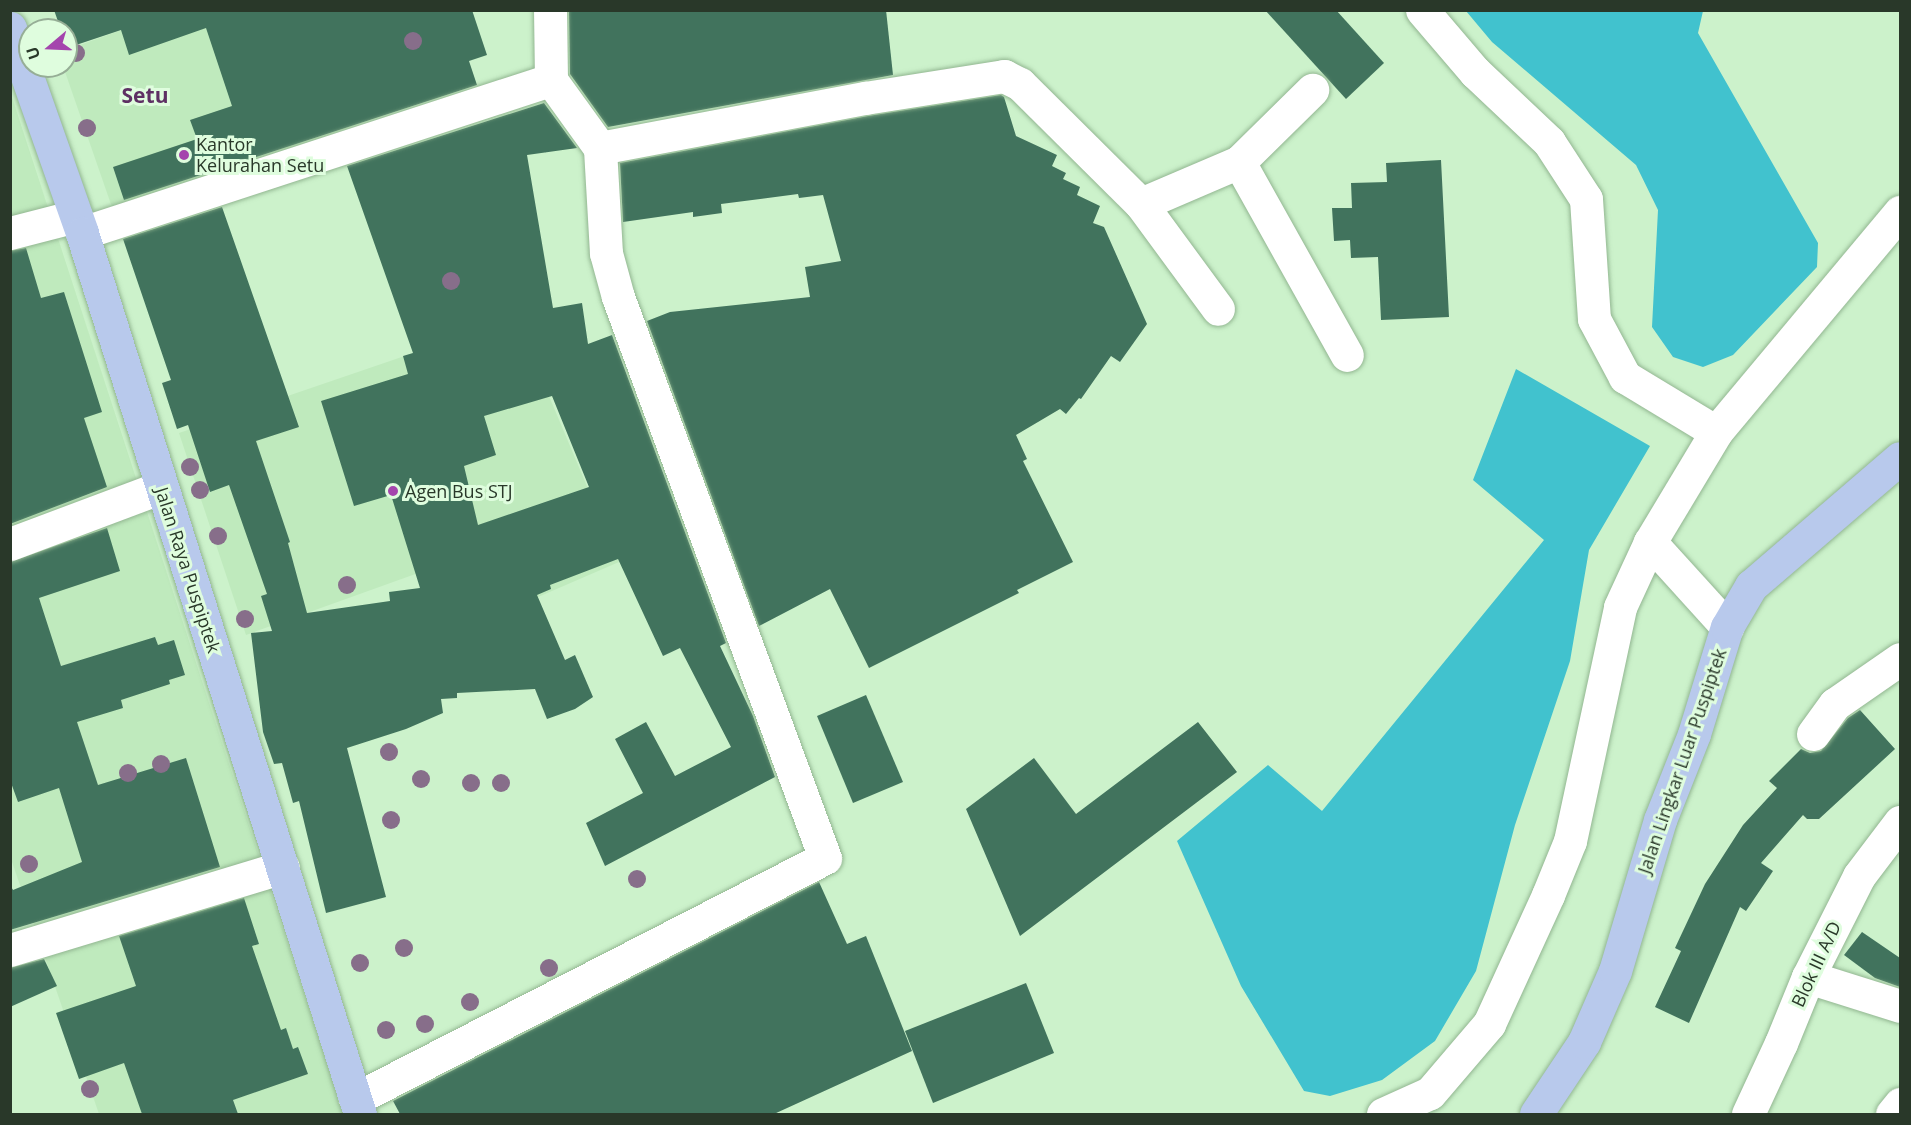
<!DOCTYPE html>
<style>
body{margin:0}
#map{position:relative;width:1911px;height:1125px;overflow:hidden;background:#ccf2cb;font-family:"Open Sans",sans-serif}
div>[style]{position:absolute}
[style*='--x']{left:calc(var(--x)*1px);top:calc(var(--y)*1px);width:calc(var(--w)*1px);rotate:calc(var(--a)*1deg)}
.built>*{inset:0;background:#bfeabd}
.water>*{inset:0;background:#41c2ce}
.building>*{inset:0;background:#41735d}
.roads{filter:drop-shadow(0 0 2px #92b691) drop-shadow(0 0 2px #92b691)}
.minor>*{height:33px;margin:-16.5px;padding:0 16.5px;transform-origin:16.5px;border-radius:16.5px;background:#fff}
.major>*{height:33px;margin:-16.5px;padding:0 16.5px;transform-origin:16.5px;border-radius:16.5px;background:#b8c9ec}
.trees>*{width:18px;height:18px;margin:-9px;border-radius:50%;background:#876e8a}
.dots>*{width:16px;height:16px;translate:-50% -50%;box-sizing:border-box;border:3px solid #dffdde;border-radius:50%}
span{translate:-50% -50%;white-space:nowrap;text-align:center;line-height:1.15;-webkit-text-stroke:6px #dffdde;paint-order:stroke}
.poi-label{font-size:18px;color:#293829}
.left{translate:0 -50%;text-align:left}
.street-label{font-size:18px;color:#293829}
.quarter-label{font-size:21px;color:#5e3063;font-weight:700}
.frame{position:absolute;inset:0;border:12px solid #293829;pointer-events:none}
.north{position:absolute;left:18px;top:18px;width:60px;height:60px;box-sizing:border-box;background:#dffdde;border:2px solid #96ae96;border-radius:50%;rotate:251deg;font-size:16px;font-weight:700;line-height:24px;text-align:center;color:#293829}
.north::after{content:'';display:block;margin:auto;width:21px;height:27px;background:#a445ad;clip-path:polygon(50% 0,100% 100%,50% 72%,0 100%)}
</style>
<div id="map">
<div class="built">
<div style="clip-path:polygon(401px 11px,433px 97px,114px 213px,63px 66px,66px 66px,66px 50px,141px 23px)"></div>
<div style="clip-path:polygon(10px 91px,343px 1114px,99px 1114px,11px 859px)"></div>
<div style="clip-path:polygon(516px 318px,619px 562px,508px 610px,485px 549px,246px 635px,179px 433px)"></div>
</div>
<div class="water">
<div style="clip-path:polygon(1466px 11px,1703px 11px,1698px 33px,1818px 243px,1817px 267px,1733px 355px,1703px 367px,1673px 357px,1652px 327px,1658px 210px,1636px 165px,1492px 42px)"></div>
<div style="clip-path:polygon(1516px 369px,1650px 446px,1589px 550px,1570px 661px,1515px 825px,1476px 971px,1435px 1041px,1382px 1080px,1330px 1096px,1304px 1091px,1241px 986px,1177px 841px,1268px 765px,1322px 811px,1544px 540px,1473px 480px)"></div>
</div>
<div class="building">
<div style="clip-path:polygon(54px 10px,472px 10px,487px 55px,469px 61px,477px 85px,124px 200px,113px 167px,197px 139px,190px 120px,232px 106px,206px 28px,129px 55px,121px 30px,67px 48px,66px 30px,61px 30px)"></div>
<div style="clip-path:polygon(569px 10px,886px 10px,893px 75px,608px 127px,570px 74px)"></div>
<div style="clip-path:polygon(1265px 10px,1336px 10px,1384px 63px,1346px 99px)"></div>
<div style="clip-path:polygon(1001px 95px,1004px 97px,1016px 136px,1057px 155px,1052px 166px,1066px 173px,1063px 179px,1080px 187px,1077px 195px,1100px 206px,1093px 223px,1104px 227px,1147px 324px,1120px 362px,1111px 356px,1081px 399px,1079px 398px,1066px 414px,1060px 409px,1016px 435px,1027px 459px,1023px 461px,1073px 562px,1017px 590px,1019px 593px,869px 668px,830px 589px,759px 626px,647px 321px,670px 312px,810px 297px,805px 267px,841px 261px,823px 195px,799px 198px,798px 194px,721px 204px,722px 213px,693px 217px,693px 212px,623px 222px,620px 163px,868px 116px)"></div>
<div style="clip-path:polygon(evenodd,544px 103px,577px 148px,527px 155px,553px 308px,582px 303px,588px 344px,612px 335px,726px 643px,720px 646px,753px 716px,775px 777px,605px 866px,586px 823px,643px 793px,615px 739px,646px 722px,675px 776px,731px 747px,680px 648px,663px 656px,618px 559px,550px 585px,551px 589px,537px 595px,565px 660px,575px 655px,593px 697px,575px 709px,547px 719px,535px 689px,457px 693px,457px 698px,441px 699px,443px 713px,406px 729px,347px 748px,386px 897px,326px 913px,299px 801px,293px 803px,282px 763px,274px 764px,263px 732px,251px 633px,272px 631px,261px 596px,267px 594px,229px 485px,210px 492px,188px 425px,177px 429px,162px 383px,171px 380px,123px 239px,222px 207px,299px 427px,256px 441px,290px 542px,288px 543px,307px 613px,390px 601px,389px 592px,420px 588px,391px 495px,354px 506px,321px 401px,408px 374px,403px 356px,413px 353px,347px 166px,544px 103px,552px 396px,589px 487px,478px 525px,464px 466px,496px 455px,484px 416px,552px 396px)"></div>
<div style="clip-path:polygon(1441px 160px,1449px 317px,1381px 320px,1378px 257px,1351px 258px,1350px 240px,1334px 241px,1332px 208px,1352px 208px,1351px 183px,1387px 182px,1386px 163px)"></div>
<div style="clip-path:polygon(26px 248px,41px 298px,64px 292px,102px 412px,84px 418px,107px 487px,10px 524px,10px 251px)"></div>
<div style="clip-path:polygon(107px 528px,120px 571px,39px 598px,61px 666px,155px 637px,158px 645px,174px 640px,185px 675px,169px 680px,170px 684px,121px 700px,123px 708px,77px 722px,98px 785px,186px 758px,220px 867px,10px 930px,10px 885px,13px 890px,82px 862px,59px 788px,18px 802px,10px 780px,10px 562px)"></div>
<div style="clip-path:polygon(866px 695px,903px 782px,853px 803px,817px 716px)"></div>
<div style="clip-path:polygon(1860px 710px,1895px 749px,1819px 819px,1807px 819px,1803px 815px,1761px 863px,1773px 871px,1746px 911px,1740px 907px,1689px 1023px,1655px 1007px,1681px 951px,1675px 948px,1705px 884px,1743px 825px,1777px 788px,1769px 781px,1801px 749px,1810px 753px,1821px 751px,1848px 718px)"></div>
<div style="clip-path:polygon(1198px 722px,1237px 772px,1020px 936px,966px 809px,1034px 758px,1076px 814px)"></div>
<div style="clip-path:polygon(819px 882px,847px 944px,866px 936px,912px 1051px,774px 1114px,400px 1114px,393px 1101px)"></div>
<div style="clip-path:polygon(244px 898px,259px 944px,252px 946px,281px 1030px,286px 1028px,293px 1049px,298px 1047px,308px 1074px,233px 1100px,238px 1114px,142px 1114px,124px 1063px,79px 1079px,56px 1013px,136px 986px,119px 936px)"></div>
<div style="clip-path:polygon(1862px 932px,1900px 958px,1900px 987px,1875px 978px,1844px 955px)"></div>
<div style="clip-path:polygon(44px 959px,57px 986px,10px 1007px,10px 968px)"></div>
<div style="clip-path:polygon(1026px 983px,1054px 1053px,933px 1103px,905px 1031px)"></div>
</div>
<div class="roads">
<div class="minor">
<div style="--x:1422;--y:10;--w:82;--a:49.5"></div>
<div style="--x:1475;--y:72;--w:102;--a:43.4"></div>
<div style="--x:1549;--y:142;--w:68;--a:57"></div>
<div style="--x:1586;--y:199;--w:120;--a:86.2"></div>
<div style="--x:1594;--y:319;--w:66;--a:61.9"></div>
<div style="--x:1625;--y:377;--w:106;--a:31.1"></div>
<div style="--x:600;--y:148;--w:270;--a:-10.7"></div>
<div style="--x:865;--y:98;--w:141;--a:-9"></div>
<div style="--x:1004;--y:76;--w:18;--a:27"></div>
<div style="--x:1020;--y:84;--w:170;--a:44.8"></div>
<div style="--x:1141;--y:204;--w:130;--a:53.7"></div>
<div style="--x:1239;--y:162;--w:221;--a:60.8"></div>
<div style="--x:1141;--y:204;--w:107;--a:-23.2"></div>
<div style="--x:1239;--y:162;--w:103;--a:-44.6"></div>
<div style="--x:10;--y:233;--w:68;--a:-14.4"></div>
<div style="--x:82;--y:233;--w:493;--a:-18.1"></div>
<div style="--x:1650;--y:542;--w:115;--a:47.8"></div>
<div style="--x:10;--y:544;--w:162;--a:-20.6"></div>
<div style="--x:1813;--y:734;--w:37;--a:-54"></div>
<div style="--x:1835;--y:704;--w:79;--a:-34.7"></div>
<div style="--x:10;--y:950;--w:285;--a:-16.9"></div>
<div style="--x:1808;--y:977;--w:96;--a:17.5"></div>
<div style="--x:355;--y:1099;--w:528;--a:-27.15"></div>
<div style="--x:825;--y:858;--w:598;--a:-110.25"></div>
<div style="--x:618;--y:297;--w:46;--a:-105.3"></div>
<div style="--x:606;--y:253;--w:105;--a:-93.3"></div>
<div style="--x:600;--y:148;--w:84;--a:-125.8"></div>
<div style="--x:551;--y:80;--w:70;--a:-90.8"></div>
<div style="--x:1383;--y:1114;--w:51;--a:-24.1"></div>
<div style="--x:1430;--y:1093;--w:91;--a:-49.5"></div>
<div style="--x:1489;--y:1024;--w:142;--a:-65.4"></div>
<div style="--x:1548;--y:895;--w:58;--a:-67.8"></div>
<div style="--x:1570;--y:841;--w:239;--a:-77.9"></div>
<div style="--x:1620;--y:607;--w:72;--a:-65.2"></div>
<div style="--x:1650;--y:542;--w:128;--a:-59"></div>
<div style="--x:1716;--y:432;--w:287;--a:-50.1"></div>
<div style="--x:1748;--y:1114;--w:78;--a:-65.1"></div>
<div style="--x:1781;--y:1043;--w:71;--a:-67.8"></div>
<div style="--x:1808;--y:977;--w:113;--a:-63.2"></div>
<div style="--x:1859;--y:876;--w:68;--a:-52.8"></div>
<div style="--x:1892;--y:1114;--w:13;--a:-51"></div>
</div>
<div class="major">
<div style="--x:10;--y:28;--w:217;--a:70.6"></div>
<div style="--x:82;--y:233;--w:924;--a:72.49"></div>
<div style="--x:1536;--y:1114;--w:87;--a:-56.3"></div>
<div style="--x:1584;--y:1042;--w:77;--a:-66.4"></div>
<div style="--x:1615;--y:971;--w:158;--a:-73.4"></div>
<div style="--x:1660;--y:820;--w:92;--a:-68.4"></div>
<div style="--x:1694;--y:734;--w:112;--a:-72.9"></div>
<div style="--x:1727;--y:627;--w:48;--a:-59.7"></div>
<div style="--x:1751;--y:586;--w:196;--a:-40.7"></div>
</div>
</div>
<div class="trees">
<div style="left:413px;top:41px"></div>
<div style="left:76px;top:53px"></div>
<div style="left:87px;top:128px"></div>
<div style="left:451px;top:281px"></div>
<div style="left:190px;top:467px"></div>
<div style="left:200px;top:490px"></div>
<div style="left:218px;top:536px"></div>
<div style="left:347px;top:585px"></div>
<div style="left:245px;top:619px"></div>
<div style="left:389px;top:752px"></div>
<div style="left:161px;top:764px"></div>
<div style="left:128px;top:773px"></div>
<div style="left:421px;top:779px"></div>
<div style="left:471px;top:783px"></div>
<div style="left:501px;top:783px"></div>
<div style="left:391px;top:820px"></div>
<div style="left:29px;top:864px"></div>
<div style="left:637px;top:879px"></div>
<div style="left:404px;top:948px"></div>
<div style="left:360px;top:963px"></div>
<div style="left:549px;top:968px"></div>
<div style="left:470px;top:1002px"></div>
<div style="left:425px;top:1024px"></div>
<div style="left:386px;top:1030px"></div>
<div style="left:90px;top:1089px"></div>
</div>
<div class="dots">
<div style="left:184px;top:155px;background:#a445ad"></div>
<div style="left:393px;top:491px;background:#a445ad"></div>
</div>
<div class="poi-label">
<span class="left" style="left:196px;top:155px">Kantor<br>Kelurahan Setu</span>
<span class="left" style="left:405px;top:491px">Agen Bus STJ</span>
</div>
<div class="street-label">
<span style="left:188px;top:570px;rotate:72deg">Jalan Raya Puspiptek</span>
<span style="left:1682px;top:761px;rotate:-71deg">Jalan Lingkar Luar Puspiptek</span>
<span style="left:1816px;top:964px;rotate:-65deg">Blok III A/D</span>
</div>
<div class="quarter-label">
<span style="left:145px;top:95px">Setu</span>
</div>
<div class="frame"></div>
<div class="north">U</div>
</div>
